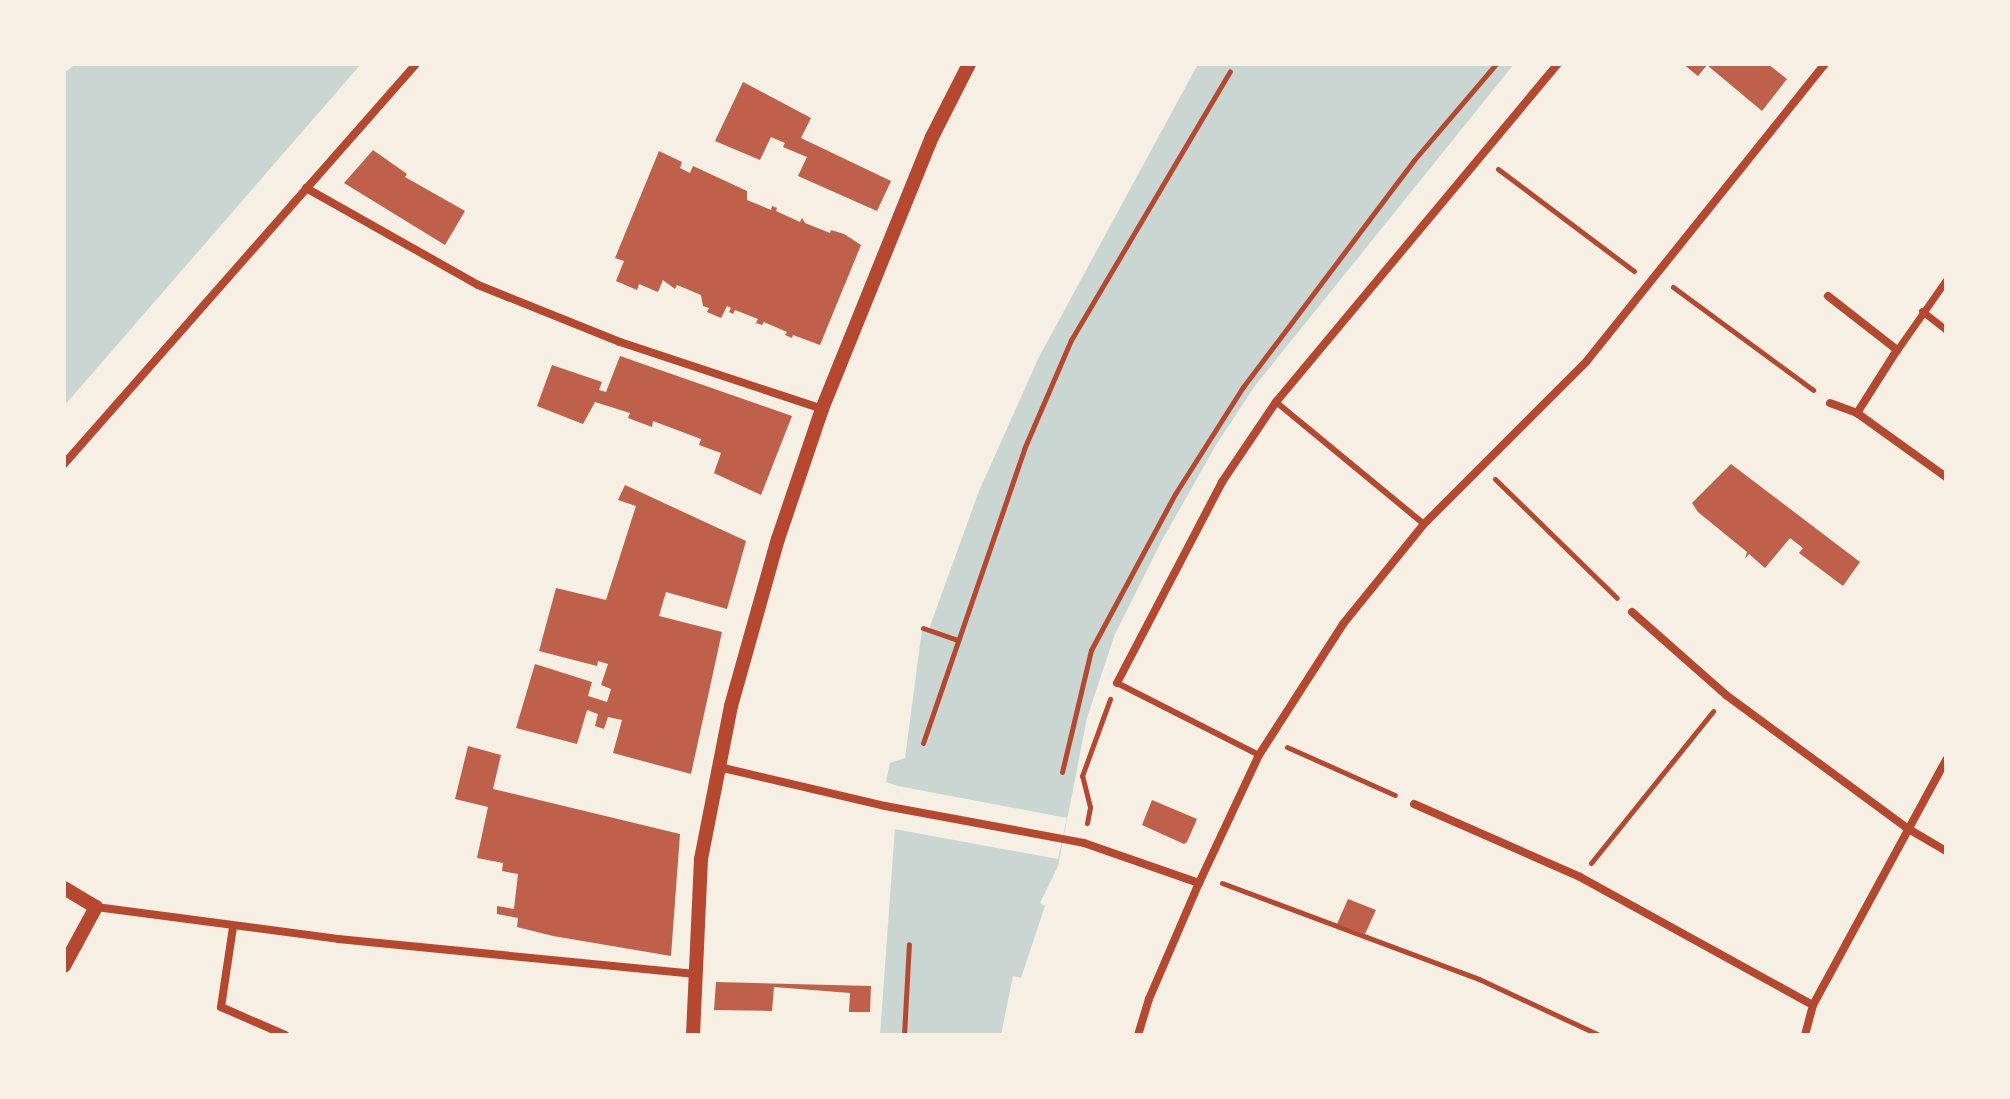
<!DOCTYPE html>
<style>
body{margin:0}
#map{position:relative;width:2010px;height:1099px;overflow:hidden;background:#f6efe4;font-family:Figtree,sans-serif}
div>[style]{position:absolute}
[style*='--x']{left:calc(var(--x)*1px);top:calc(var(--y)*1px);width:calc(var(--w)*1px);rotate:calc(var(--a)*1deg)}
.water>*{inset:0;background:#c9d6d2}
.pier>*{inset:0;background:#f6efe4}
.building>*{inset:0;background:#bf614a}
.path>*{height:5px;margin:-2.5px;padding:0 2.5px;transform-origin:2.5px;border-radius:2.5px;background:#b5482f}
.service>*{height:6px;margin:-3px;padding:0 3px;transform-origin:3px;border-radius:3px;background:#b5482f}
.pedestrian>*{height:7px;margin:-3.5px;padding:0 3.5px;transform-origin:3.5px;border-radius:3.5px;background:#b5482f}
.minor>*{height:8px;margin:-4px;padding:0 4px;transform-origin:4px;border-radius:4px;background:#b5482f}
.tertiary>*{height:14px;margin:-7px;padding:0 7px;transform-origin:7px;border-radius:7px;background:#b5482f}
span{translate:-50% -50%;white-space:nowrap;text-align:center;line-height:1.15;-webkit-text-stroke:6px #f6efe4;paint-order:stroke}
.frame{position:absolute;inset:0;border:66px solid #f6efe4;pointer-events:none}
</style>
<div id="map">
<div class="water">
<div style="clip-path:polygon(76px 64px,361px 64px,64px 406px,64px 73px)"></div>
<div style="clip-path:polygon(1198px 64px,1514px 64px,1254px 387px,1216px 445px,1161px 542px,1115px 634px,1087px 718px,1058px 866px,1040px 903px,1045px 906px,1021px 978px,1013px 976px,1001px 1035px,880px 1035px,898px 786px,886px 782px,890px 763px,905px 758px,922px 630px,929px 629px,979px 491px,1039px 357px)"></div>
</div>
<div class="pier">
<div style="clip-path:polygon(898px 786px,1067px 818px,1058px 859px,894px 829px)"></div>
</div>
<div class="building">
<div style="clip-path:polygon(1683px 64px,1768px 64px,1787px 79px,1762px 111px,1707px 65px,1698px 76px)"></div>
<div style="clip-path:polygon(743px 82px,811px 118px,801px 138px,891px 181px,877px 211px,798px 176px,807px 157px,783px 147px,785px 143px,771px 137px,760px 160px,715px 141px)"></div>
<div style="clip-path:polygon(373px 150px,407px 174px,405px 177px,465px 211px,445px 245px,344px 183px)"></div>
<div style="clip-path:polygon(659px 151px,682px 162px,680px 168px,690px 173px,693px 166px,747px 191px,747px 200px,771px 210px,772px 206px,777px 208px,776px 211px,800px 222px,802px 218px,805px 223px,830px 233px,831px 230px,844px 234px,861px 245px,820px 345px,793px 335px,792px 338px,785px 335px,787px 332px,764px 322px,762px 325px,756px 323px,758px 319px,735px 310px,733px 314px,729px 312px,731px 308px,727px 306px,721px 318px,707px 312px,709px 308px,703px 306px,701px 295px,677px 285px,675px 289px,663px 280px,658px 292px,639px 284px,637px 290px,616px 281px,624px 261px,615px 258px)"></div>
<div style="clip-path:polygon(620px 356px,792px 416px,761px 495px,714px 473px,721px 453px,699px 445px,701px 439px,653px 421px,652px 427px,628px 418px,630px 413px,595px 402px,583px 424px,537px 406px,552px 365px,602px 382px,599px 390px,606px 392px)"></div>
<div style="clip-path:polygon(1731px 464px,1860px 562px,1843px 586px,1799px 553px,1803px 548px,1790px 538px,1765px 568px,1749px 554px,1745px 559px,1747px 552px,1698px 512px,1692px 503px)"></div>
<div style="clip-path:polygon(625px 485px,746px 541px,727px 609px,666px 592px,659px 616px,722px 632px,691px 774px,613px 753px,622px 720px,608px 717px,604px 729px,595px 726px,598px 714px,587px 710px,577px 744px,516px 728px,535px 664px,592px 682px,588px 696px,607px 702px,611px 689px,601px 685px,608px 664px,598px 661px,597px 666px,539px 651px,556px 588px,606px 600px,636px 506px,618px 500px)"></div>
<div style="clip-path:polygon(468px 746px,501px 755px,493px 789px,680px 834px,671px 956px,553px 936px,517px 927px,518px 918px,497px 914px,497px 906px,514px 909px,518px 874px,502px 871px,503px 863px,477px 858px,488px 807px,455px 799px)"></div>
<div style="clip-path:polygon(1152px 800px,1197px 819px,1187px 842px,1184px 844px,1142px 825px)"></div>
<div style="clip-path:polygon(1348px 899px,1376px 910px,1365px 934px,1337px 924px)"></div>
<div style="clip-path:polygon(716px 982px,871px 986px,870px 1012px,849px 1012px,850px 993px,774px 987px,772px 1011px,714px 1010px)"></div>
</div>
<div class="path">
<div style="--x:1498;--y:169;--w:170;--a:36.9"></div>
<div style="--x:1673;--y:287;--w:174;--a:36.3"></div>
<div style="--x:1495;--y:479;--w:170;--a:44.3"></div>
<div style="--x:923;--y:628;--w:37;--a:19"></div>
<div style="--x:923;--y:743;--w:311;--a:-71"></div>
<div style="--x:1024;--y:449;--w:119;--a:-66.7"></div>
<div style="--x:1071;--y:340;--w:312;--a:-59.4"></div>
<div style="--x:1287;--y:747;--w:118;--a:24"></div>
<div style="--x:1062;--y:772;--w:125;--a:-76.6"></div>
<div style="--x:1091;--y:650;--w:177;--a:-61.7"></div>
<div style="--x:1175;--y:494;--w:127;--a:-57.6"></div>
<div style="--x:1243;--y:387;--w:284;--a:-53"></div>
<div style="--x:1414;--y:160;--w:126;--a:-49.5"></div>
<div style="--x:1087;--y:823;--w:16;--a:-79"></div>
<div style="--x:1090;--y:807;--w:32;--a:-104"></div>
<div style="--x:1082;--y:776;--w:82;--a:-70"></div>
<div style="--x:1591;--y:863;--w:195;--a:-51.2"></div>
<div style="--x:1222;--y:883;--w:274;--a:20.5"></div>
<div style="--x:1479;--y:979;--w:132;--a:25"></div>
<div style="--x:904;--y:1035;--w:91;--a:-86.9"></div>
</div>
<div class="service">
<div style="--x:1276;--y:402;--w:192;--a:39.5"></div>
<div style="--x:1117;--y:683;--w:159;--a:26.9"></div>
</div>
<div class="pedestrian">
<div style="--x:1922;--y:311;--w:31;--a:38"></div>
<div style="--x:1897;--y:350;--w:85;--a:-55"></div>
</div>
<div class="minor">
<div style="--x:306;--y:188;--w:197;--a:29.4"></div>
<div style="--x:478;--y:285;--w:153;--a:21.9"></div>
<div style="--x:620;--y:342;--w:213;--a:18.3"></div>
<div style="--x:1828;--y:296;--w:88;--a:38"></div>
<div style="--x:1897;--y:350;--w:75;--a:122.4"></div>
<div style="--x:1830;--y:403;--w:29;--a:20"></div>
<div style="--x:1857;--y:413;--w:110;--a:35.7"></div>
<div style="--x:64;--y:464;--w:533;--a:-48.65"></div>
<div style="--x:1632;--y:612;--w:125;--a:41.4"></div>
<div style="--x:1726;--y:695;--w:225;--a:36.3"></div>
<div style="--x:1907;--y:828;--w:45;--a:30.5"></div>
<div style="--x:1117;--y:683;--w:227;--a:-62.4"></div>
<div style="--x:1222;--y:482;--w:97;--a:-56"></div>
<div style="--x:1276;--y:402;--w:440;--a:-50.2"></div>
<div style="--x:719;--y:767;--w:171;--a:13.2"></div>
<div style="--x:885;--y:806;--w:202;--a:10.5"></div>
<div style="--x:1084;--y:843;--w:122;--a:19.2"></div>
<div style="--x:1414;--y:804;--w:181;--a:23.7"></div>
<div style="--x:1580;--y:877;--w:266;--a:28.8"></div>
<div style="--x:96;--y:907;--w:244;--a:7.5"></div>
<div style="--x:338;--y:939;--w:359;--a:5.6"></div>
<div style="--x:233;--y:927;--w:81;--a:98.5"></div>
<div style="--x:221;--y:1007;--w:70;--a:23.6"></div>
<div style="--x:1138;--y:1035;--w:38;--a:-73"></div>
<div style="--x:1149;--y:999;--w:126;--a:-66.7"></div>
<div style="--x:1199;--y:883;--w:141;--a:-64.9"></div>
<div style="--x:1259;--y:755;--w:156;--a:-57.3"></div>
<div style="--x:1343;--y:624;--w:129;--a:-51"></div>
<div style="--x:1424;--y:524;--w:229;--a:-45"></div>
<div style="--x:1586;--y:362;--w:382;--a:-51.3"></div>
<div style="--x:1805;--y:1035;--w:31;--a:-75"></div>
<div style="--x:1813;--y:1005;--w:279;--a:-61.5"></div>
</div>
<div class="tertiary">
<div style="--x:64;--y:888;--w:37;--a:31"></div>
<div style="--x:96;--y:907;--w:67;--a:118.5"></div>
<div style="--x:693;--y:1035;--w:176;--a:-87.4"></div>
<div style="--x:701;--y:859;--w:156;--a:-78.9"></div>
<div style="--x:731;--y:706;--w:173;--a:-74.3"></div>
<div style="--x:778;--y:539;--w:137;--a:-71.3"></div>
<div style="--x:822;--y:409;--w:293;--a:-68"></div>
<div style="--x:932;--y:137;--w:82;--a:-63.1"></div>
</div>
<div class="frame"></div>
</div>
